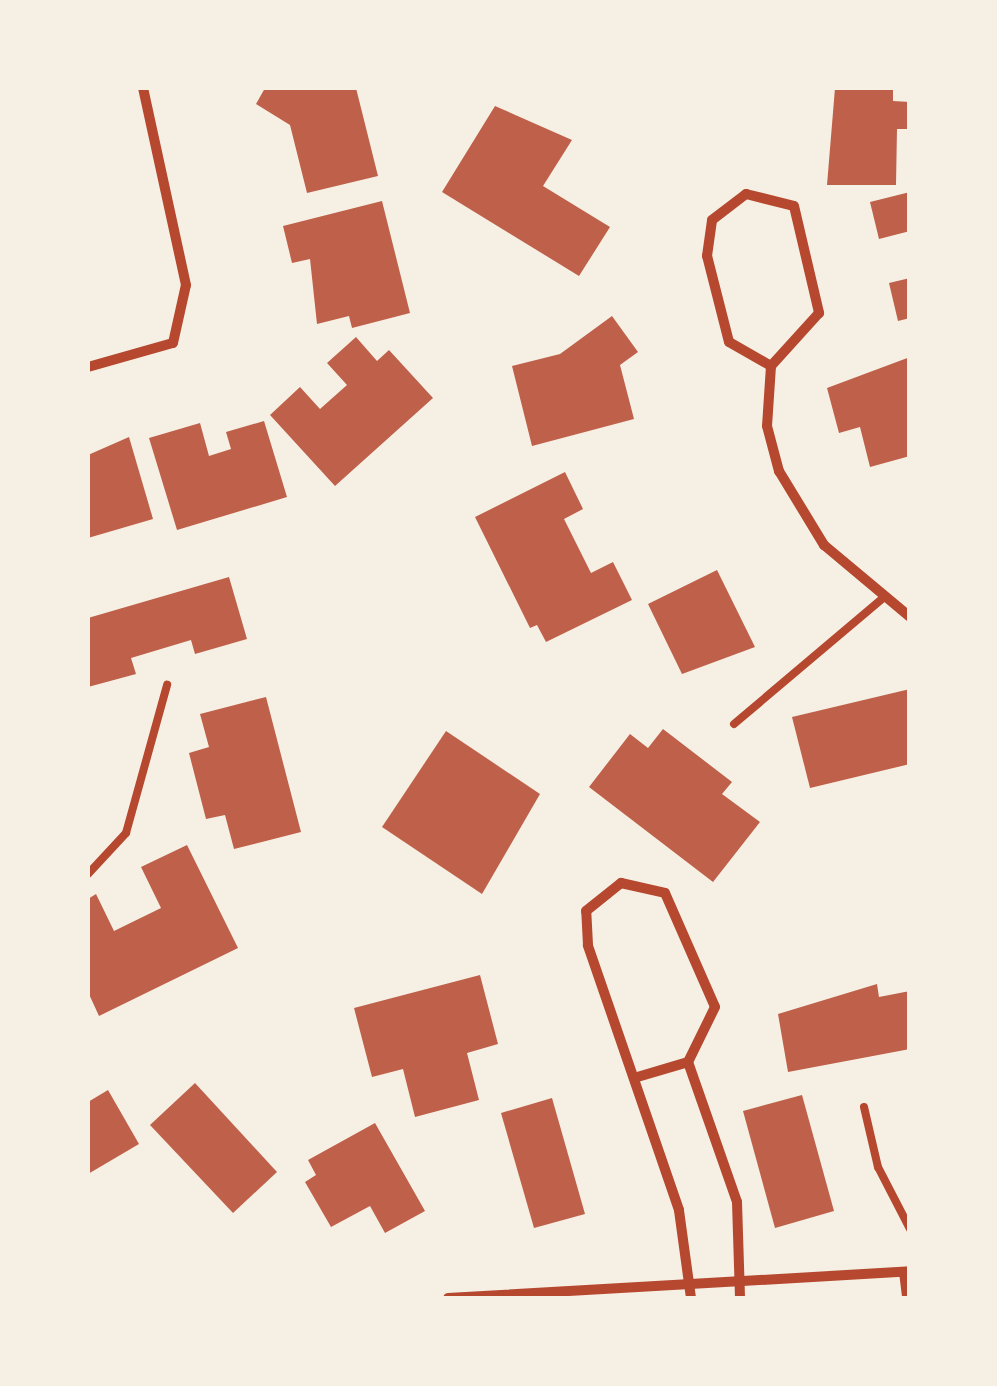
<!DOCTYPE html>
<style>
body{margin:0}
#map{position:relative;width:997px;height:1386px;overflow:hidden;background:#f6efe4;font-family:"Open Sans",sans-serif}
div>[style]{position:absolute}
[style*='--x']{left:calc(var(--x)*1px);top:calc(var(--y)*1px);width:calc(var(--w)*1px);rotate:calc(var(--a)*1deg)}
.building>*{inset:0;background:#bf614a}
.service>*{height:8px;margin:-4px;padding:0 4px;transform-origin:4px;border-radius:4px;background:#b5482f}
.minor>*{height:10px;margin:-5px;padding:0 5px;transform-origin:5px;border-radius:5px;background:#b5482f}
span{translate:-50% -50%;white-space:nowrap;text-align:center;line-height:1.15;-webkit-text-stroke:8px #f6efe4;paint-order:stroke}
.frame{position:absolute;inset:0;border:90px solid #f6efe4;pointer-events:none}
</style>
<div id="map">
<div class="building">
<div style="clip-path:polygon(265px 88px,356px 88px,378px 176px,307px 193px,290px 125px,256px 104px)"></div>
<div style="clip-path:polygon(835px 88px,893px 88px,893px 101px,910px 102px,910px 129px,897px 129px,896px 185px,827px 185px)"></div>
<div style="clip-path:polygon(495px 106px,572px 140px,543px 186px,610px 227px,579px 276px,442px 192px)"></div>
<div style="clip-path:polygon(910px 192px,910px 231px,879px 239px,870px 202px)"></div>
<div style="clip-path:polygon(382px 201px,410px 313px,352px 328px,349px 316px,317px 324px,310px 259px,292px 263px,283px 226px)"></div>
<div style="clip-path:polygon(910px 278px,910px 318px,898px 321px,889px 283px)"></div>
<div style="clip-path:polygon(612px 316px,638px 352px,620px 365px,634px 419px,532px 446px,512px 366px,560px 354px)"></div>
<div style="clip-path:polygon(356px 337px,377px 361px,389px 350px,433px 398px,335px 486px,270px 415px,300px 387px,320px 409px,347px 385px,327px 363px)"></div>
<div style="clip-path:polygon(910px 357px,910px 456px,870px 467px,860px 427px,839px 433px,827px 388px)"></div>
<div style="clip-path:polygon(264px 421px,287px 497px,177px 530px,149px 438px,200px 423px,209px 456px,231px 449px,226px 432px)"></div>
<div style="clip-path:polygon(129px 437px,153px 519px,88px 538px,88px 455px)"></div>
<div style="clip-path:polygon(565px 472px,583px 509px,564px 519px,591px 573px,613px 562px,632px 600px,546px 642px,537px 625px,530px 628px,475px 517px)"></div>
<div style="clip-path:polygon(717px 570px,755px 647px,682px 674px,648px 604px)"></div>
<div style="clip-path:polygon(229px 577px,247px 639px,195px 654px,191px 640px,131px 658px,136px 674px,88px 687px,88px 618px)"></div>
<div style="clip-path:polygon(910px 689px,910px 764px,810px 788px,792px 717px)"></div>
<div style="clip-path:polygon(266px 697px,301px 832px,234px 849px,225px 815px,206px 819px,189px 753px,209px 747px,200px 714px)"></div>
<div style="clip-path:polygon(663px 729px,732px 782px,722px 794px,760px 822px,713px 882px,589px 787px,630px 734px,648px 748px)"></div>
<div style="clip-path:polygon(446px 731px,540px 794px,482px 894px,382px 827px)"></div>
<div style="clip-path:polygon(187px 845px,238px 948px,99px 1016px,88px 992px,88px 899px,96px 894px,114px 931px,161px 908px,141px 867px)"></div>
<div style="clip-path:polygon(480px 975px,498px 1044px,467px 1053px,479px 1100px,415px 1117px,403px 1069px,372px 1077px,354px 1008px)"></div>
<div style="clip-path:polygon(877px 984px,879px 997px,910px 991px,910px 1049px,788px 1072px,778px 1014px)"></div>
<div style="clip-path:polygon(195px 1083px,277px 1172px,233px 1213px,150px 1125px)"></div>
<div style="clip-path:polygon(108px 1090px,139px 1144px,88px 1174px,88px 1102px)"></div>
<div style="clip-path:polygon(802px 1095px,834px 1211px,775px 1228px,743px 1111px)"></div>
<div style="clip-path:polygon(552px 1098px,585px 1214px,534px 1228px,501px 1113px)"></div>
<div style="clip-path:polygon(375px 1123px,425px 1211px,385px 1233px,370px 1206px,331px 1227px,305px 1182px,316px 1175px,308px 1160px)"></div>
</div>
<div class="service">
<div style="--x:734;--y:724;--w:195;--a:-40.2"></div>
<div style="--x:88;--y:874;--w:56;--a:-47.2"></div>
<div style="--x:126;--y:833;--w:154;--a:-74.5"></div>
<div style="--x:864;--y:1107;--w:62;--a:76.9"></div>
<div style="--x:878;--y:1167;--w:70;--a:62.7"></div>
<div style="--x:903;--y:1272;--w:26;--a:83"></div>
</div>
<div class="minor">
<div style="--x:771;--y:366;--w:48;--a:-150.3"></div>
<div style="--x:729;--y:342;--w:89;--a:-104.3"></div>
<div style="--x:707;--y:256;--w:36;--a:-82"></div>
<div style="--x:712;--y:220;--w:43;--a:-37.4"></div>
<div style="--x:746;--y:194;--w:49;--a:14"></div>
<div style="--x:794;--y:206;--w:110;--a:76.8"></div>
<div style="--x:819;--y:313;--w:72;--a:132.2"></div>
<div style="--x:771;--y:366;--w:60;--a:93.8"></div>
<div style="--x:767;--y:426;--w:47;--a:75.1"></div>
<div style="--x:779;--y:471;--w:87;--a:58.7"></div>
<div style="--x:824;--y:545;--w:112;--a:39.9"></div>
<div style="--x:88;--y:367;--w:88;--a:-15.8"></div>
<div style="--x:173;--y:343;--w:59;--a:-77.4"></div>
<div style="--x:186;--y:285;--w:202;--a:-102.3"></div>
<div style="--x:634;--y:1078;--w:56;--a:-16.5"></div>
<div style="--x:448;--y:1298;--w:463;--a:-3.3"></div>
<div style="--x:691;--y:1298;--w:89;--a:-97.8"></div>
<div style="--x:679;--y:1210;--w:280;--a:-109"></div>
<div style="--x:588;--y:945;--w:34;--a:-93"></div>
<div style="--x:586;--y:911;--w:45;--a:-38.7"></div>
<div style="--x:621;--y:883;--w:45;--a:12.8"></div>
<div style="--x:665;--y:893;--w:124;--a:66.3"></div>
<div style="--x:715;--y:1007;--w:61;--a:116.1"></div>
<div style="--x:688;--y:1062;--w:148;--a:70.7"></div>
<div style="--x:737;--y:1202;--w:96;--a:88.2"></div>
</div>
<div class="frame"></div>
</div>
